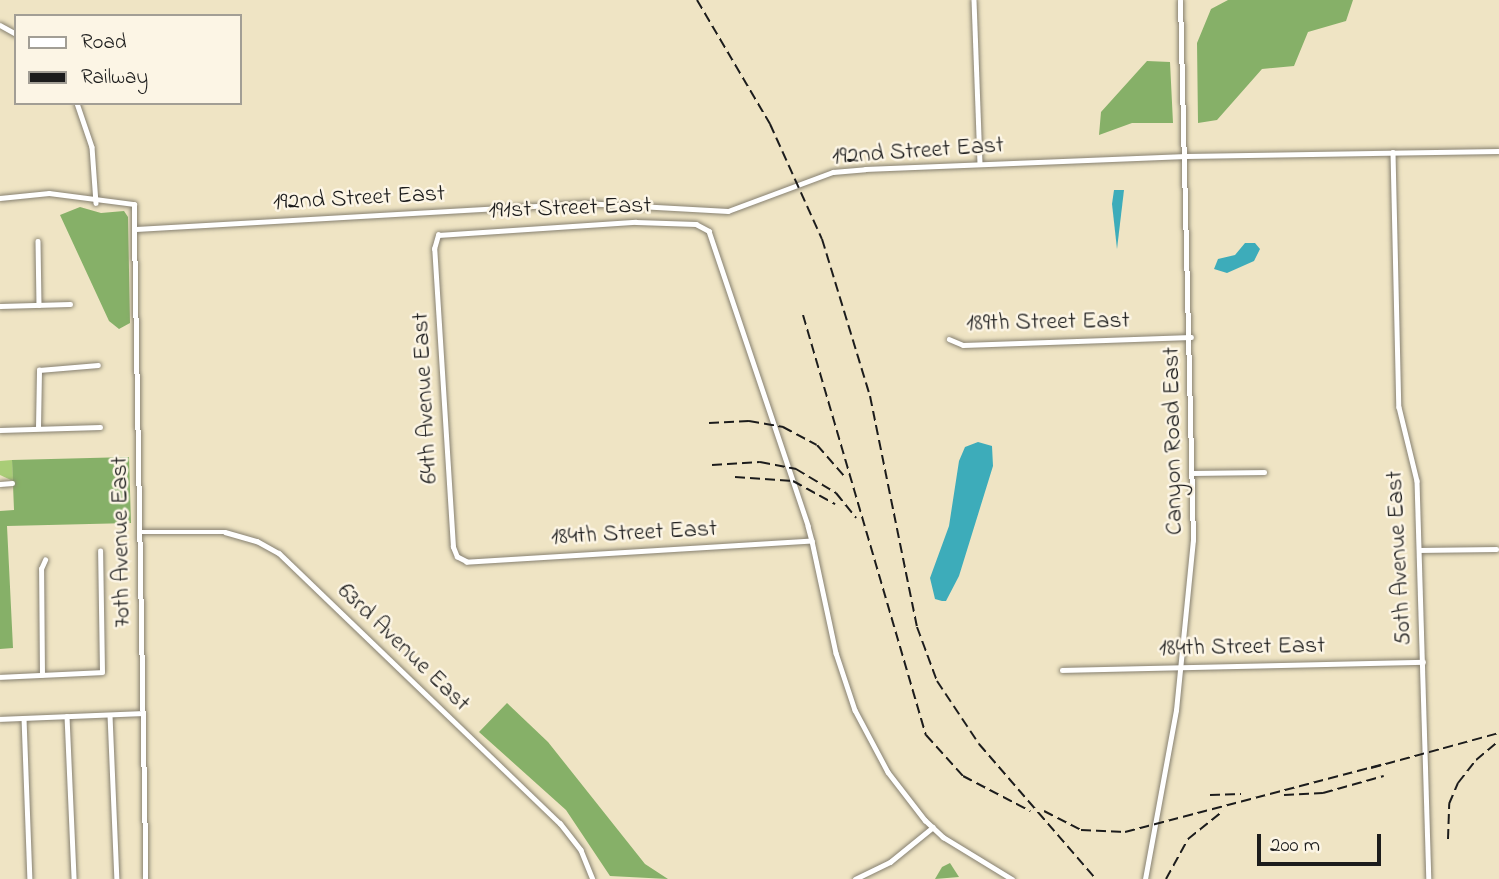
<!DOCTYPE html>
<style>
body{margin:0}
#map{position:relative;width:1499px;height:879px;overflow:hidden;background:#efe4c4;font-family:"Indie Flower",sans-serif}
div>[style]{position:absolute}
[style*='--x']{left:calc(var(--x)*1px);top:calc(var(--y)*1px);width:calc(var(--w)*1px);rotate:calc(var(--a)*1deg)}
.green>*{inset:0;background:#a9cd77}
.forest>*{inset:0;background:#86b068}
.water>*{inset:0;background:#3dacba}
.roads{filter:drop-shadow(0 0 2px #868070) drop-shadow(0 0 2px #868070)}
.minor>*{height:4.5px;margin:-2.25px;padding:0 2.25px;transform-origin:2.25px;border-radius:2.25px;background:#fff}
.major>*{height:5px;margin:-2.5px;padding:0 2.5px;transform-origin:2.5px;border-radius:2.5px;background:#fff}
.rail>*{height:2px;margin-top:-1px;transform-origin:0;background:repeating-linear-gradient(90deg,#1c1c1c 0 10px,transparent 0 15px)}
span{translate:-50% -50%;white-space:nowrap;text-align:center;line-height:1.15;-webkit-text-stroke:5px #fcf5e5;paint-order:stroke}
.street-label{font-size:24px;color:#1c1c1c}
.legend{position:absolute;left:14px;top:14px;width:228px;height:91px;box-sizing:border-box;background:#fcf5e5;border:2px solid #a29e95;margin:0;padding:9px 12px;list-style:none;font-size:21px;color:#1c1c1c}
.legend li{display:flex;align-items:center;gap:14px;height:35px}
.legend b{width:35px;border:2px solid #a29e95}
.scale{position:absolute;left:1257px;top:834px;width:124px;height:32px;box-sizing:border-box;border:4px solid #1c1c1c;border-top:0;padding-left:9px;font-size:21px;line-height:24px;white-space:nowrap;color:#1c1c1c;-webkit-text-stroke:5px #fcf5e5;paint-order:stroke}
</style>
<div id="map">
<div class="green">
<div style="clip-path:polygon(12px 460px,13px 481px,0 475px,0 461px)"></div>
</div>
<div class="forest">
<div style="clip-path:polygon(1228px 0,1353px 0,1346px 21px,1308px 32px,1294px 66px,1262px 69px,1217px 120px,1198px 123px,1197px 43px,1211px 9px)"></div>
<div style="clip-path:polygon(1147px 61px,1170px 62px,1173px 123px,1132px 123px,1099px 135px,1101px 112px)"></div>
<div style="clip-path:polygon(80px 207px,101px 213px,124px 211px,128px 217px,130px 323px,119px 329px,109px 321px,60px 215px)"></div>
<div style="clip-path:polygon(129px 457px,131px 523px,7px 526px,13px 648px,0 649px,0 511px,14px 510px,12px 460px)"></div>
<div style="clip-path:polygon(507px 703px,548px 742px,645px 864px,668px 879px,610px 876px,566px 810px,479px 732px)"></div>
<div style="clip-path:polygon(950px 863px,959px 877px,935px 879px,942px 867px)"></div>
</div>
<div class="water">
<div style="clip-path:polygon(1114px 190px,1124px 190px,1117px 249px,1112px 204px)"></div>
<div style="clip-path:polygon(1245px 243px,1255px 243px,1260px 249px,1254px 261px,1227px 273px,1214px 269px,1218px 259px,1235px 255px)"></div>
<div style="clip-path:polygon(978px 442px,992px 446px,993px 466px,959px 576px,946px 601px,942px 601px,935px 599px,930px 578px,949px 526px,959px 461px,965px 447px)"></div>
</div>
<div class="roads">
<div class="minor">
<div style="--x:974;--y:0;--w:164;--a:87.9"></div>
<div style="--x:0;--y:25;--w:18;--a:29"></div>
<div style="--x:77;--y:103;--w:46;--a:71.2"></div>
<div style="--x:92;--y:147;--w:56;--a:85.9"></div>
<div style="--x:1393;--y:152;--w:255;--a:88.7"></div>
<div style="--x:1399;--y:407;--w:76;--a:76.3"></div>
<div style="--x:1417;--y:481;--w:398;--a:88.3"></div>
<div style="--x:0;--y:198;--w:49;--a:-5.8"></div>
<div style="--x:49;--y:193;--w:86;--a:7.4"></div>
<div style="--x:134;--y:204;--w:675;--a:88.98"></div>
<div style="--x:136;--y:229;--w:449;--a:-3.3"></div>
<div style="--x:584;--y:203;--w:144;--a:3.2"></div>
<div style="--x:728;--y:211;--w:112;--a:-20.4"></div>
<div style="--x:833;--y:172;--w:32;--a:-5"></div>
<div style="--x:865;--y:169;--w:321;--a:-2.3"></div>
<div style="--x:1186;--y:156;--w:313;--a:-0.9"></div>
<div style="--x:38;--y:241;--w:64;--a:89.1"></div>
<div style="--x:0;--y:306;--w:70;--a:-1.6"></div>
<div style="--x:949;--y:339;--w:15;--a:23"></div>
<div style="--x:963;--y:345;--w:228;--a:-2"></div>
<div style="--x:38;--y:428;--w:58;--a:-89"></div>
<div style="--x:39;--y:370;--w:59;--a:-4.8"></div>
<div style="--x:0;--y:430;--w:100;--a:-1.7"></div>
<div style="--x:1194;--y:473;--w:70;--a:-0.8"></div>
<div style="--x:0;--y:484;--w:12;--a:-5"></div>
<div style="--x:139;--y:532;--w:86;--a:0"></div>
<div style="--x:225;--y:532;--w:33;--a:16"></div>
<div style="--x:257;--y:541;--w:25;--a:29"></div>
<div style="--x:279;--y:553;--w:390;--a:43.9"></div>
<div style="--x:560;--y:823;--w:34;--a:52"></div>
<div style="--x:581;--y:850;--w:31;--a:68"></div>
<div style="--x:812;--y:541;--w:346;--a:176.5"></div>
<div style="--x:467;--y:562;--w:11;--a:-153"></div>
<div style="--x:457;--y:557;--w:11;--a:-112"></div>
<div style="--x:453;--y:547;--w:299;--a:-93.6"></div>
<div style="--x:434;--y:249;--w:15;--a:-74"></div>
<div style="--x:438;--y:235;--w:198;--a:-3.8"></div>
<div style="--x:636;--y:222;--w:60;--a:1.9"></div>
<div style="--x:696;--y:224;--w:15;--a:28"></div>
<div style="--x:709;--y:231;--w:311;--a:71.4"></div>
<div style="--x:808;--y:526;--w:16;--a:75"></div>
<div style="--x:812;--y:541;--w:115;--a:77.9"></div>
<div style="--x:836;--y:653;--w:60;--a:71.6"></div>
<div style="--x:855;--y:710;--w:70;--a:62"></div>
<div style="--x:888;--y:772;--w:61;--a:52.4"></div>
<div style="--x:925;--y:820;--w:25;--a:43"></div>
<div style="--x:943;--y:837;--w:81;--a:31.3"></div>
<div style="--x:1419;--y:550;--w:77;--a:-0.7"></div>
<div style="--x:1062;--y:670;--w:361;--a:-1.3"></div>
<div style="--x:42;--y:675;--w:106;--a:-90.5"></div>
<div style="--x:41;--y:569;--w:10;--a:-66"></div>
<div style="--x:0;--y:677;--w:102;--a:-2.8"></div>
<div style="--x:102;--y:672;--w:121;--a:-90.9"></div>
<div style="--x:110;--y:715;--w:164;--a:87.6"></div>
<div style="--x:67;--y:716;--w:163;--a:87.5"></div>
<div style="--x:24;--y:718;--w:161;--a:87.9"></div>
<div style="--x:0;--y:719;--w:142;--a:-2.4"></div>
<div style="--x:855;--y:879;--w:39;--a:-26"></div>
<div style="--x:890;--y:862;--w:55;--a:-39.1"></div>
</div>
<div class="major">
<div style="--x:1145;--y:879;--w:172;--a:-79.6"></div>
<div style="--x:1176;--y:710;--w:171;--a:-84.3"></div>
<div style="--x:1193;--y:540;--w:540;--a:-91.38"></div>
</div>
</div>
<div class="rail">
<div style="--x:697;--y:0;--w:144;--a:59.5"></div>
<div style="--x:770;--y:124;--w:126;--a:65.7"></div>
<div style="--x:822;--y:239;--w:164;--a:73"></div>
<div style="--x:870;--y:396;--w:236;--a:78.5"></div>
<div style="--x:917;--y:627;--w:58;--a:69.7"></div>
<div style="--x:937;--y:681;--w:76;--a:56.3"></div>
<div style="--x:979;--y:744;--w:179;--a:49.1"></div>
<div style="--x:803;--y:315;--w:438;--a:73.7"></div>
<div style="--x:926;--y:735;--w:55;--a:47.9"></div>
<div style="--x:963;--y:776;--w:76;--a:27.6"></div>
<div style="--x:709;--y:423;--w:40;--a:-2.9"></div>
<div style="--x:749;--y:421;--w:35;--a:10"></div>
<div style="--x:783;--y:427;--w:38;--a:28"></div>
<div style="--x:817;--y:445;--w:43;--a:48.8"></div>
<div style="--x:712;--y:465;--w:48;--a:-3.6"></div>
<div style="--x:760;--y:462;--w:37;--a:11"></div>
<div style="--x:796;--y:469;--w:47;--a:31"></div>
<div style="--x:836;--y:493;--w:32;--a:51"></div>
<div style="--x:735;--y:477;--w:58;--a:3.9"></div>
<div style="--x:793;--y:481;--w:48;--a:28.7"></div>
<div style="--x:1371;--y:768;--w:133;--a:-15.3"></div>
<div style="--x:1210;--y:795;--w:31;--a:-2"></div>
<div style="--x:1284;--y:795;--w:39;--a:-3"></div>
<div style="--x:1323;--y:793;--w:63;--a:-15.6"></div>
<div style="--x:1044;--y:811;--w:42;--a:27.2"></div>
<div style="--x:1081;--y:830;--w:44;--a:2.6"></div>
<div style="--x:1125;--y:832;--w:265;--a:-14.7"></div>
<div style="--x:1448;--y:839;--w:35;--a:-88"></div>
<div style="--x:1449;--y:804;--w:23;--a:-67"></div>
<div style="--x:1458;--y:783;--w:29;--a:-52"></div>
<div style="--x:1476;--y:760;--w:30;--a:-40"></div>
<div style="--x:1166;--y:879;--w:46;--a:-61.2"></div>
<div style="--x:1188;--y:839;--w:45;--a:-38.7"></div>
</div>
<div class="street-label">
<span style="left:918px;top:152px;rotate:-4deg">192nd Street East</span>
<span style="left:359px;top:199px;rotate:-3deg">192nd Street East</span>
<span style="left:570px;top:209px;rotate:-2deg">191st Street East</span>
<span style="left:1048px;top:323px;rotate:-1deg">189th Street East</span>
<span style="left:426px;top:398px;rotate:-93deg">64th Avenue East</span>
<span style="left:1174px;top:441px;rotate:-91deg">Canyon Road East</span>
<span style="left:634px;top:534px;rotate:-3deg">184th Street East</span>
<span style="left:122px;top:542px;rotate:-91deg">70th Avenue East</span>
<span style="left:1400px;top:558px;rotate:-93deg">50th Avenue East</span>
<span style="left:403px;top:648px;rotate:44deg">63rd Avenue East</span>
<span style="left:1242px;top:648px;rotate:-1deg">184th Street East</span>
</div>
<ul class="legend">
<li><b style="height:9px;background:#fff"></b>Road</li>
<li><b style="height:9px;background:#1c1c1c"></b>Railway</li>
</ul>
<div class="scale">200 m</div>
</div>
